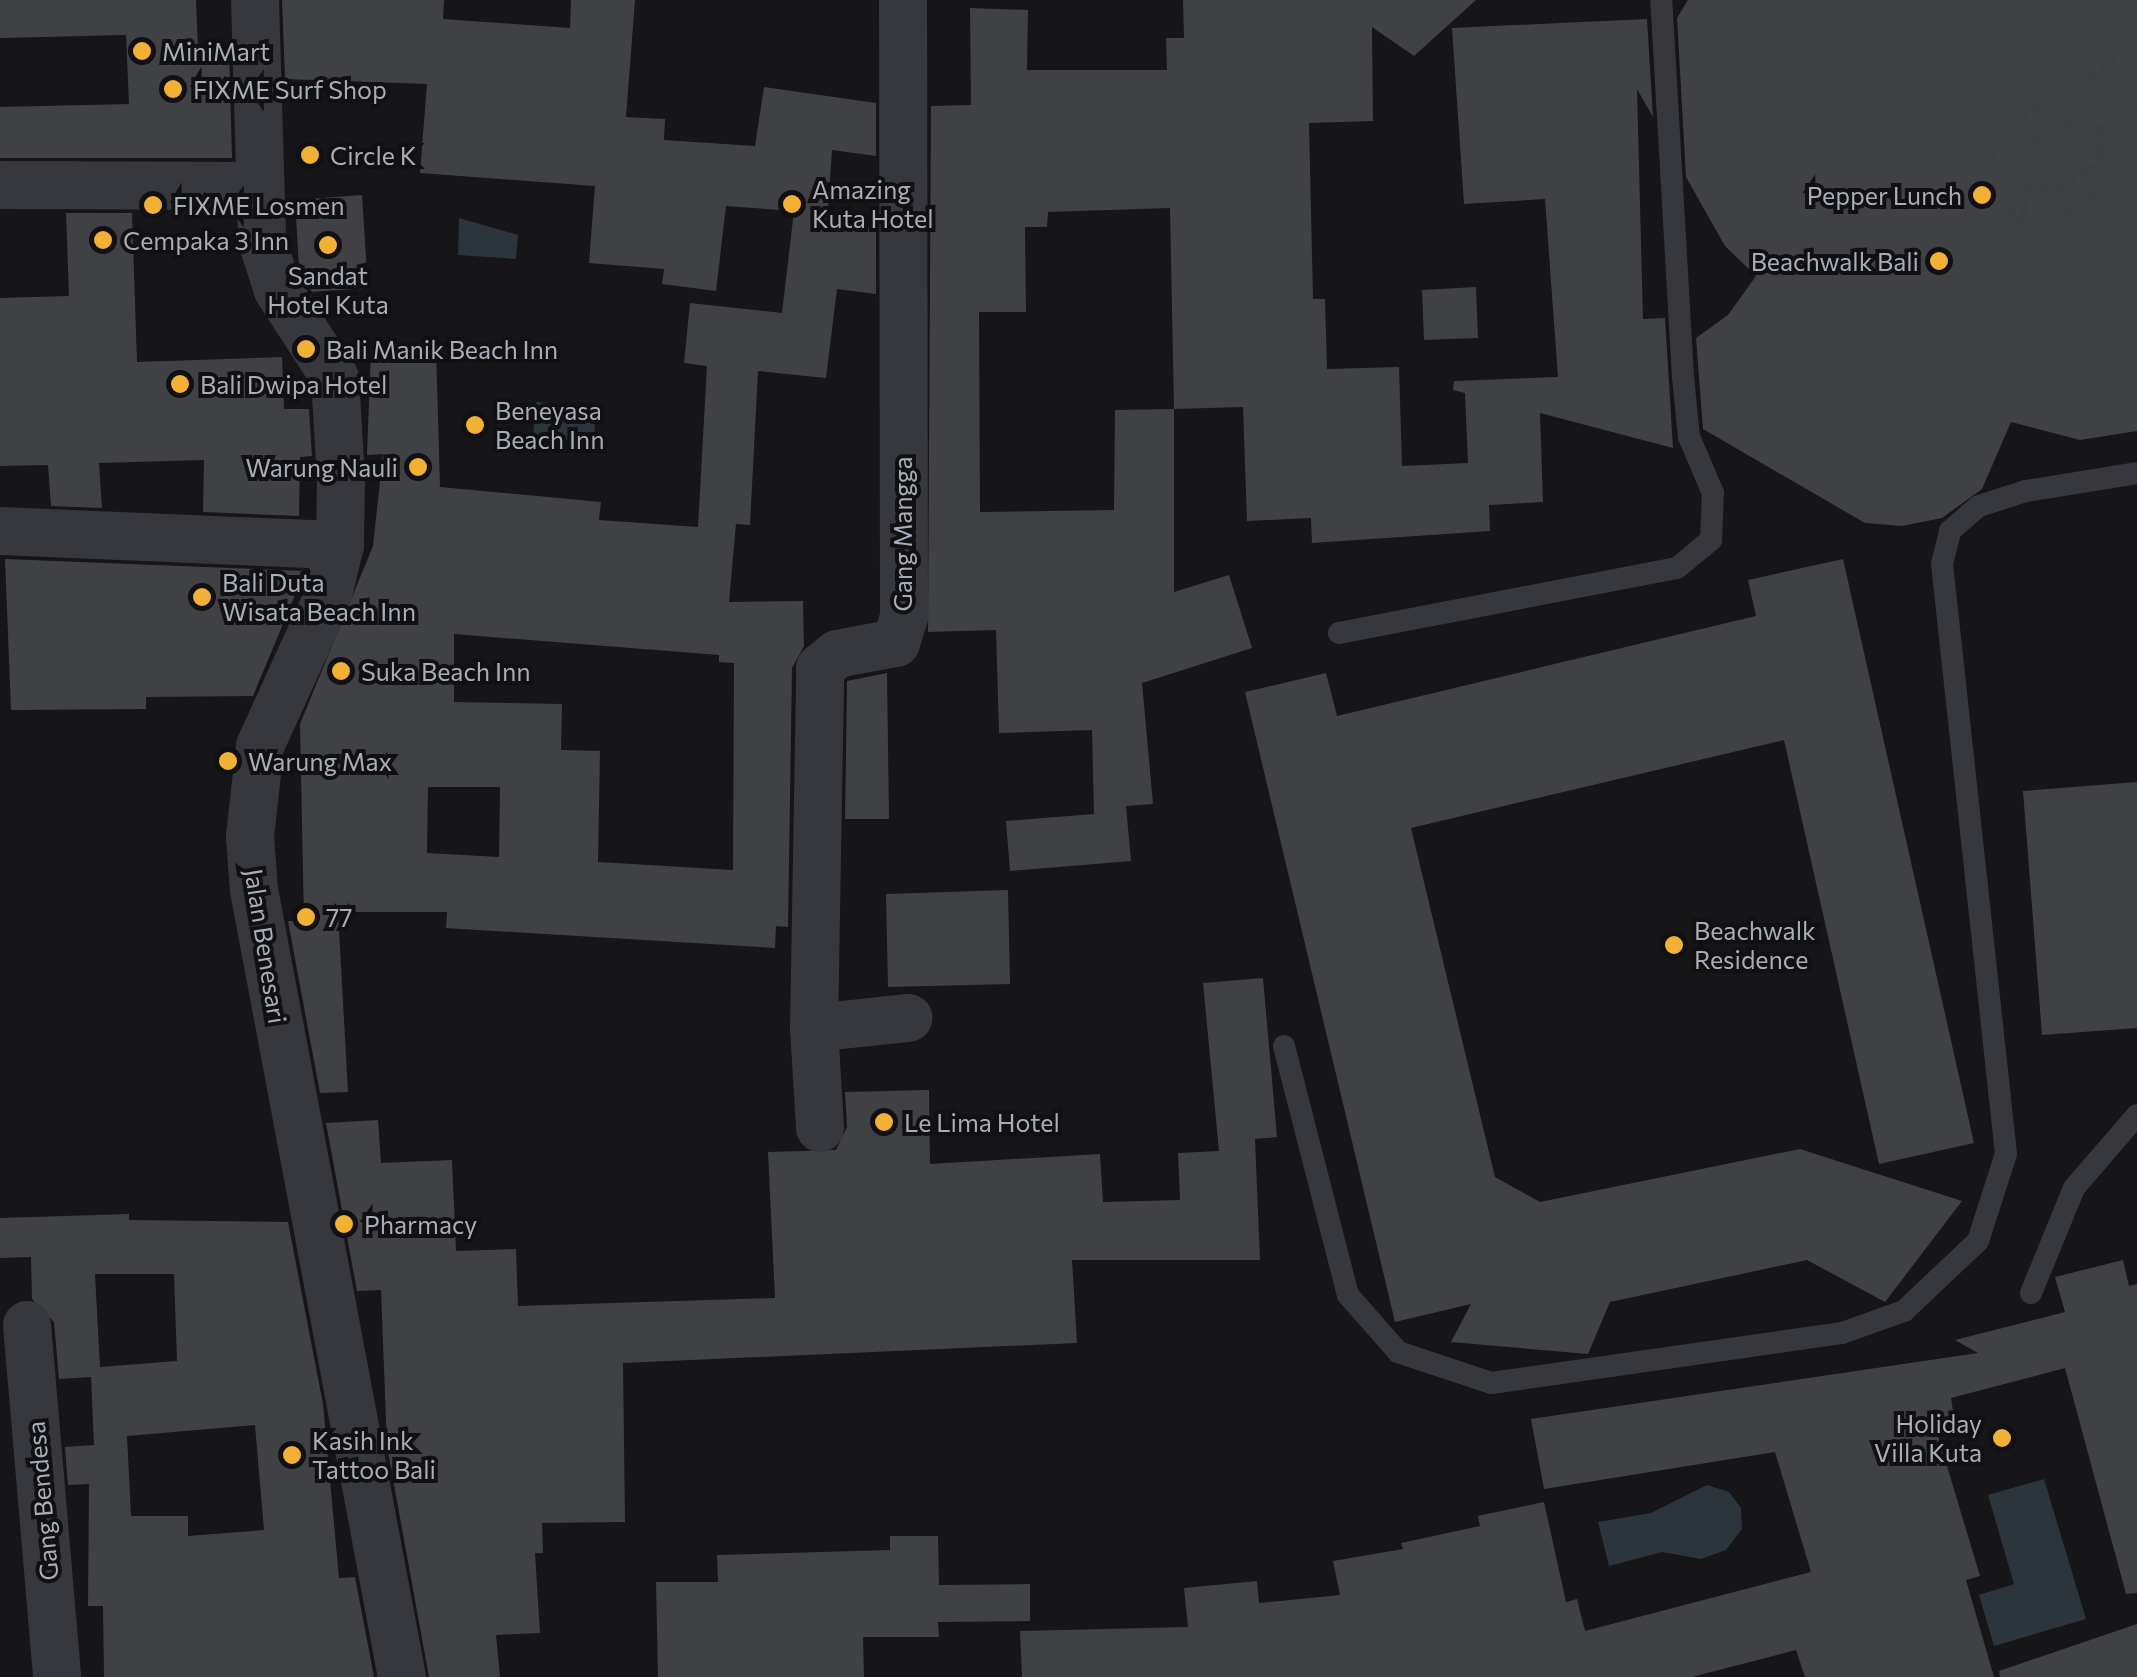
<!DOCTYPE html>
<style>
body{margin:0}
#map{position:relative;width:2137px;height:1677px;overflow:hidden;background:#161618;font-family:Commissioner,sans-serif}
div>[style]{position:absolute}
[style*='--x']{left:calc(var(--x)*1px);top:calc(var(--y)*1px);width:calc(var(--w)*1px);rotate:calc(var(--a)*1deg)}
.water>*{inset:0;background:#2c353c}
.building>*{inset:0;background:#404145}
.path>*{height:6px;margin-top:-3px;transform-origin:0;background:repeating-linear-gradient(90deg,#3d3f44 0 5px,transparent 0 13px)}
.lane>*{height:22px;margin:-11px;padding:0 11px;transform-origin:11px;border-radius:11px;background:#37383d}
.street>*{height:48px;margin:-24px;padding:0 24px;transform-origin:24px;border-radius:24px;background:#37383d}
.path-bridge>*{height:6px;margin-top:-3px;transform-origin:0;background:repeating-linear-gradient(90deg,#3d3f44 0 5px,transparent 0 13px)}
.dots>*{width:28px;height:28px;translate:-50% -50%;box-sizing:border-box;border:5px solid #111113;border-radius:50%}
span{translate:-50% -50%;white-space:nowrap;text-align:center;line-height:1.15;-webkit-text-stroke:8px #111113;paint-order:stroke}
.poi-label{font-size:25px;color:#a8adb8}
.left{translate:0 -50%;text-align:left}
.right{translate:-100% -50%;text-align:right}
.street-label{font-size:25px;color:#a8adb8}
</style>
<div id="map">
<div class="water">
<div style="clip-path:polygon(459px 218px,518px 235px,516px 259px,458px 255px)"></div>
<div style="clip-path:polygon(536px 402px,596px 406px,594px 441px,533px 438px)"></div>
<div style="clip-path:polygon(2044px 1479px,2086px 1619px,1994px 1646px,1979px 1595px,2014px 1584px,1988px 1495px)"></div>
<div style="clip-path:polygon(1707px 1485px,1729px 1492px,1741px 1508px,1742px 1529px,1726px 1550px,1701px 1559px,1662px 1552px,1609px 1566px,1598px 1522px,1651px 1513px)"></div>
</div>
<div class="building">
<div style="clip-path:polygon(0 0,196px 0,198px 48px,229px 47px,232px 158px,0 158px,0 107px,129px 104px,126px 35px,0 38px)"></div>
<div style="clip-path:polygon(evenodd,282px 0,444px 0,443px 19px,570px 28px,571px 0,635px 0,626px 117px,665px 119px,664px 140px,755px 146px,764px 87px,876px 103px,876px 156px,832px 150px,827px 223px,876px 229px,876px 294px,837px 289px,826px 378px,758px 371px,750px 525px,736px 524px,729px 602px,803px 601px,804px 646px,792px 668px,788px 927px,776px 926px,775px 948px,446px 928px,447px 912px,338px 912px,348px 1092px,320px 1093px,288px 921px,304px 921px,300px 724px,373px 546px,383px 454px,367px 455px,371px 351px,436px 348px,440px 487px,601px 502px,599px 520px,698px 527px,707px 366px,684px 363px,690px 303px,782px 313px,794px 211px,726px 206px,716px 291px,662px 284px,664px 269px,589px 263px,595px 186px,420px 173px,427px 84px,285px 79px,282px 0,454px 634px,719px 655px,719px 662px,734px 663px,733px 870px,598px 862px,600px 751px,561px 750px,562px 704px,454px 702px,454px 634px,282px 0,428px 787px,500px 787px,499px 857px,427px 853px,428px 787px)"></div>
<div style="clip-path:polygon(evenodd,1183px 0,1476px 0,1414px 56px,1372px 27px,1373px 121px,1309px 123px,1313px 299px,1325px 299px,1327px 369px,1399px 367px,1402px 466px,1468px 463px,1465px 393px,1453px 390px,1454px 381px,1558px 377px,1545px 199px,1464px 204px,1452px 28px,1647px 19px,1653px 117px,1637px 89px,1643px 319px,1665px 318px,1673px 448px,1540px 413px,1543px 502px,1489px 505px,1490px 531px,1312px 543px,1311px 518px,1247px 521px,1243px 407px,1174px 409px,1174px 592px,1229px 575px,1252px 648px,1142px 683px,1153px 804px,1126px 806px,1131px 861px,1010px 871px,1006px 821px,1094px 814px,1092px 730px,999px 733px,996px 630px,928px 632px,931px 106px,971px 105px,970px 8px,1028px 10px,1027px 70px,1167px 70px,1166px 38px,1184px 38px,1183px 0,1170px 208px,1174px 409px,1115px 410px,1114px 510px,980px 512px,979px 312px,1026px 312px,1025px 227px,1047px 227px,1048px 212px,1170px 208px)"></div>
<div style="clip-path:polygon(1688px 0,2137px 0,2137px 431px,2080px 440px,2011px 422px,1982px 489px,1942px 518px,1902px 526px,1865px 523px,1703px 429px,1696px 338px,1728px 315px,1756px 276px,1725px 246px,1686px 177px,1677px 18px)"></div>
<div style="clip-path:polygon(362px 195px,368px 288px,312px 292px,299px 266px,295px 200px)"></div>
<div style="clip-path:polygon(66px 213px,132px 213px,137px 362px,282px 357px,284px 409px,309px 409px,312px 456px,300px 457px,299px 516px,203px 512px,204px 460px,99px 463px,102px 508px,51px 506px,48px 465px,0 466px,0 298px,69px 296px)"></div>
<div style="clip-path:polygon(1476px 287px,1478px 338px,1424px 340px,1422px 290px)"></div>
<div style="clip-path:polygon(5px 559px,305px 571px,253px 696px,146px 697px,146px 709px,11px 710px)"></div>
<div style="clip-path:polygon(1843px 559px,1974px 1143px,1879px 1164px,1784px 740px,1411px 828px,1495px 1177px,1540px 1202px,1800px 1149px,1962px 1201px,1885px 1302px,1807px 1260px,1610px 1302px,1588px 1354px,1451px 1342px,1471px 1304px,1395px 1322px,1245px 692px,1326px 673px,1337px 716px,1756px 616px,1748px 580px)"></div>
<div style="clip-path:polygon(887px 673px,889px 819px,845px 819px,847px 681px)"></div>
<div style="clip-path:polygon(2137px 782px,2137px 1028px,2042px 1035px,2023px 791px)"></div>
<div style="clip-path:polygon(1008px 890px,1010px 984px,888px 987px,886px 894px)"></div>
<div style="clip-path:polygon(1263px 978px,1277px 1137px,1255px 1139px,1260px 1260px,1072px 1260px,1077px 1343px,623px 1363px,625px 1522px,542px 1523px,543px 1553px,535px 1553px,540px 1633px,496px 1635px,500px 1677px,429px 1677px,387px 1446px,381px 1290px,357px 1291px,326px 1123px,378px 1120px,381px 1163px,452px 1160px,456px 1251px,516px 1249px,518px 1306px,775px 1298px,768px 1152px,836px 1150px,847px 1127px,845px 1092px,929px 1090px,930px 1164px,1100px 1154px,1103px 1202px,1180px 1200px,1178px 1153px,1219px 1151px,1203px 983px)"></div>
<div style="clip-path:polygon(evenodd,129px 1214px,129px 1220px,288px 1222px,323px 1404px,339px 1578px,355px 1577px,374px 1677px,104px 1677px,103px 1606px,88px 1606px,89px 1484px,68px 1485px,65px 1447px,94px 1445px,91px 1377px,59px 1379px,54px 1322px,32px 1299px,31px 1257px,0 1258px,0 1218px,129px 1214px,95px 1274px,174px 1274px,177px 1361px,100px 1367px,95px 1274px,129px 1214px,255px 1425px,264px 1530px,188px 1536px,188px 1516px,131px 1516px,127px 1436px,255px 1425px)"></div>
<div style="clip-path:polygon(2123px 1260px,2129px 1286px,2137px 1284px,2137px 1593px,2126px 1594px,2065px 1368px,1951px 1398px,1955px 1424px,1935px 1426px,1980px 1576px,1966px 1580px,1994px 1677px,1805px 1677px,1796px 1650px,1692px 1677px,1022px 1677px,1020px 1631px,1188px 1627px,1184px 1588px,1257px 1581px,1259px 1603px,1340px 1595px,1333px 1561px,1403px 1549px,1401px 1543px,1480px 1526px,1478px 1516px,1544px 1502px,1566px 1602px,1577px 1599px,1585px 1631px,1811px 1572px,1775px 1452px,1544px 1489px,1531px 1419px,1978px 1353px,1955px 1340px,2065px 1312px,2055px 1277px)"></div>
<div style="clip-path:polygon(890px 1536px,938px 1536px,939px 1585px,1030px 1584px,1030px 1621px,938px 1622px,939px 1637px,863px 1637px,864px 1677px,658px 1677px,656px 1582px,718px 1582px,717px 1555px,890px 1550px)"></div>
<div style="clip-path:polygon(2137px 1624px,2137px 1677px,2000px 1677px,1999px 1671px)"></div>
</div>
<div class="path">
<div style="--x:2137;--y:46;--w:142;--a:148"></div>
<div style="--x:2017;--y:121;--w:41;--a:124.1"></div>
<div style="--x:1994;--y:155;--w:32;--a:94"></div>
<div style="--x:1992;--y:187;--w:29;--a:54"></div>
<div style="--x:2009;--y:210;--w:32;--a:14"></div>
<div style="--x:2040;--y:218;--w:31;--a:-11"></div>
<div style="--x:2070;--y:212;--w:87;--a:-39.9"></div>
<div style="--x:2100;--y:129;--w:45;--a:-34"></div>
<div style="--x:2025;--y:207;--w:17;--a:-73"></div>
<div style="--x:2030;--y:191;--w:30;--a:-4"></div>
<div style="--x:2060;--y:189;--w:36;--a:-34"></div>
<div style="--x:2090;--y:169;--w:20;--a:-57"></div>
<div style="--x:2101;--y:152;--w:23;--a:-92"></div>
<div style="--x:2100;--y:129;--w:28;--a:-170"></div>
<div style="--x:2072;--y:124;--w:39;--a:157"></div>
<div style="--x:2036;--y:139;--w:38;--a:117"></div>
<div style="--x:2019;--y:173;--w:21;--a:59"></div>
</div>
<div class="lane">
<div style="--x:1339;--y:633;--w:344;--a:-10.9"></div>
<div style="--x:1677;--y:568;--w:44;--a:-39.5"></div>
<div style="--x:1711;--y:540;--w:47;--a:-87.6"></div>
<div style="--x:1713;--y:493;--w:61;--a:-113.2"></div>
<div style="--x:1689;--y:437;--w:60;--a:-95.7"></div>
<div style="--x:1683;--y:377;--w:378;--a:-93.3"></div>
<div style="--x:1284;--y:1046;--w:257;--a:75.6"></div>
<div style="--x:1348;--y:1295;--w:76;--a:48.7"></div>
<div style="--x:1398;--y:1352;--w:98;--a:18.4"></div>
<div style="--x:1491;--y:1383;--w:355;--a:-8.1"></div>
<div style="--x:1842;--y:1333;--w:66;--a:-19.5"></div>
<div style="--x:1904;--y:1311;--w:102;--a:-43.4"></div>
<div style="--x:1978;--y:1241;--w:91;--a:-72.2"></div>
<div style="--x:2006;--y:1154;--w:593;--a:-96.19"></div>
<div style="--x:1942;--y:564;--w:34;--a:-76"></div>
<div style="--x:1950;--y:531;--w:38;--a:-41"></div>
<div style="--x:1979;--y:506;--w:49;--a:-17.7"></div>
<div style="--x:2026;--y:491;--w:112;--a:-9.2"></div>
<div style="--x:2031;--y:1293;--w:113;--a:-67.7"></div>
<div style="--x:2074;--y:1188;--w:96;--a:-49.2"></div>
</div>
<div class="street">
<div style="--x:255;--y:0;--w:241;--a:88.3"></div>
<div style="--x:262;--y:241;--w:52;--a:71.9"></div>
<div style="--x:278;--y:290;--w:105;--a:57.1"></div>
<div style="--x:335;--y:378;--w:102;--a:86.6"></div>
<div style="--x:341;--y:480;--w:65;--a:90.9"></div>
<div style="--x:340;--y:545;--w:56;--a:103.5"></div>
<div style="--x:327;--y:599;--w:162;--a:114.5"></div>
<div style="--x:260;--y:746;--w:92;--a:96.3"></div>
<div style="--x:250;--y:837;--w:53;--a:85.7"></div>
<div style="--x:254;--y:890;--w:801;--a:79.35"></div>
<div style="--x:0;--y:185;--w:257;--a:0.2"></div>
<div style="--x:0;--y:531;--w:340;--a:2.4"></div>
<div style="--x:814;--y:1028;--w:95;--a:-6.1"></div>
<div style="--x:820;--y:1128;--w:100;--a:-93.4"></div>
<div style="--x:814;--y:1028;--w:360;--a:-89"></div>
<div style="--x:820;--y:668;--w:22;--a:-39"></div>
<div style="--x:837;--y:654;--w:60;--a:-10.6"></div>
<div style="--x:896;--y:643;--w:28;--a:-73"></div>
<div style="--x:904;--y:616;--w:616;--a:-90.09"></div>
<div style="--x:27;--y:1325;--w:353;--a:85.1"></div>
</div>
<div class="path-bridge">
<div style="--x:2017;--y:237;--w:31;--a:-75"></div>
</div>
<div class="dots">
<div style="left:142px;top:51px;background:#f2b134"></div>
<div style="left:173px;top:89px;background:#f2b134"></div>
<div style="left:310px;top:155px;background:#f2b134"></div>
<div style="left:1982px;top:195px;background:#f2b134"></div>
<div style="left:792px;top:204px;background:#f2b134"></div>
<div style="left:153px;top:205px;background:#f2b134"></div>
<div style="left:103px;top:240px;background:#f2b134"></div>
<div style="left:328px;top:245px;background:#f2b134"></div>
<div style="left:1939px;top:261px;background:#f2b134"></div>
<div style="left:306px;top:349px;background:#f2b134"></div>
<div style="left:180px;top:384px;background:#f2b134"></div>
<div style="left:475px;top:425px;background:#f2b134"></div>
<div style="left:418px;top:467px;background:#f2b134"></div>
<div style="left:202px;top:597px;background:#f2b134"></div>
<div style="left:341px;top:671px;background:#f2b134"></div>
<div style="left:228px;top:761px;background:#f2b134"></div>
<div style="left:306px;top:917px;background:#f2b134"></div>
<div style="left:1674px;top:945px;background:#f2b134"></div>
<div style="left:884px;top:1122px;background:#f2b134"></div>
<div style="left:344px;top:1224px;background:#f2b134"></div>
<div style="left:2002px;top:1438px;background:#f2b134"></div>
<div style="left:292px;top:1455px;background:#f2b134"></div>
</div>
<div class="poi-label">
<span class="left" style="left:162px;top:51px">MiniMart</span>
<span class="left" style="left:193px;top:89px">FIXME Surf Shop</span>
<span class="left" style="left:330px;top:155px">Circle K</span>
<span class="left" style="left:812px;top:204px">Amazing<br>Kuta Hotel</span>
<span class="right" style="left:1962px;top:195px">Pepper Lunch</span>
<span class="left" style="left:173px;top:205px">FIXME Losmen</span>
<span class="left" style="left:123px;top:240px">Cempaka 3 Inn</span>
<span class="right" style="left:1919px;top:261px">Beachwalk Bali</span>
<span style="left:328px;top:290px">Sandat<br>Hotel Kuta</span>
<span class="left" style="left:326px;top:349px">Bali Manik Beach Inn</span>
<span class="left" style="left:200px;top:384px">Bali Dwipa Hotel</span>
<span class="left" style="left:495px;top:425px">Beneyasa<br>Beach Inn</span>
<span class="right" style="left:398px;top:467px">Warung Nauli</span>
<span class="left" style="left:222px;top:597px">Bali Duta<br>Wisata Beach Inn</span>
<span class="left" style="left:361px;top:671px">Suka Beach Inn</span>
<span class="left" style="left:248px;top:761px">Warung Max</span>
<span class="left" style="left:326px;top:917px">77</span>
<span class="left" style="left:1694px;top:945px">Beachwalk<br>Residence</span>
<span class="left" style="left:904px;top:1122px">Le Lima Hotel</span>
<span class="left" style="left:364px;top:1224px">Pharmacy</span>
<span class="right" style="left:1982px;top:1438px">Holiday<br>Villa Kuta</span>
<span class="left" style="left:312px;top:1455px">Kasih Ink<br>Tattoo Bali</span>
</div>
<div class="street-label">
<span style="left:902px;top:534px;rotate:-90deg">Gang Mangga</span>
<span style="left:266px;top:946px;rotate:81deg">Jalan Benesari</span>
<span style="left:42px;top:1501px;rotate:-95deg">Gang Bendesa</span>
</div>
</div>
